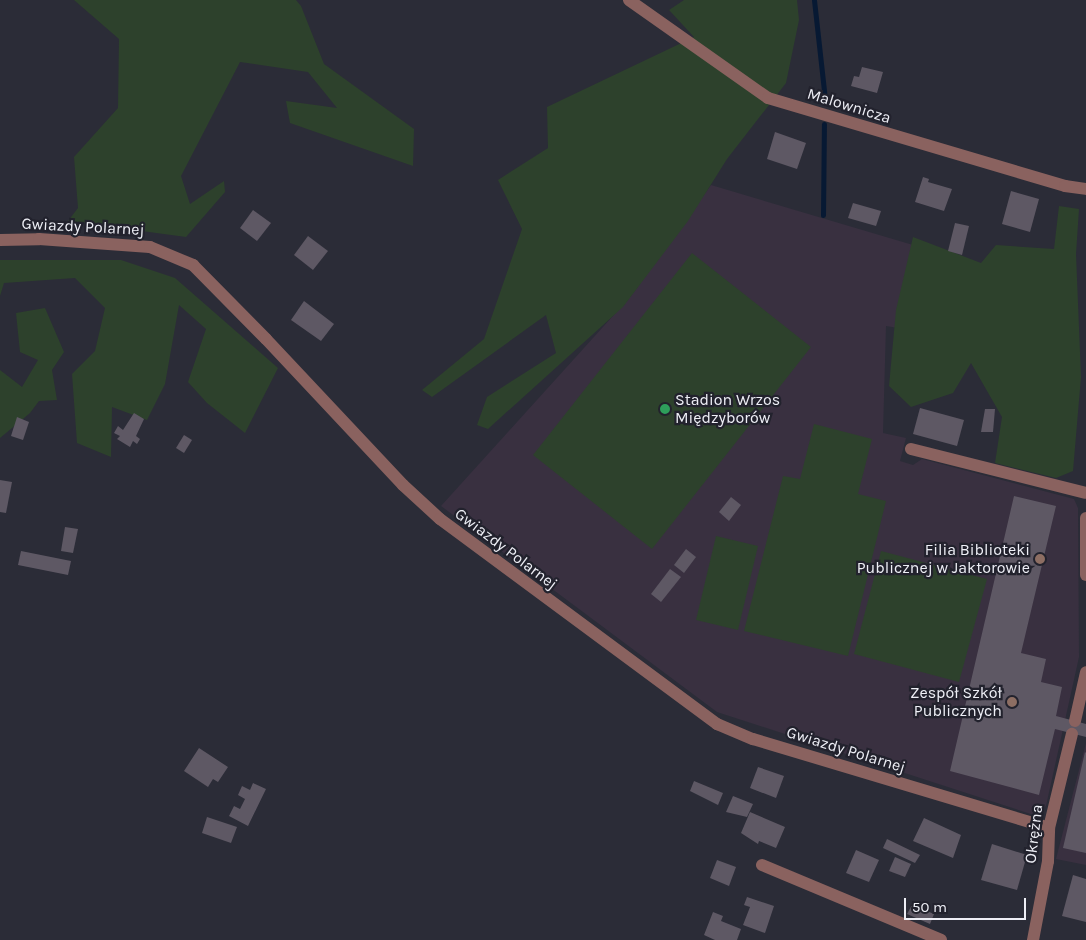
<!DOCTYPE html>
<meta charset="utf-8">
<style>
body{margin:0}
#map{position:relative;width:1086px;height:940px;overflow:hidden;background:#2b2c37;font-family:Karla,sans-serif}
div>[style]{position:absolute}
[style*='--x']{left:calc(var(--x)*1px);top:calc(var(--y)*1px);width:calc(var(--w)*1px);rotate:calc(var(--a)*1deg)}
.education>*{inset:0;background:#393040}
.green>*{inset:0;background:#2d412c}
.stream>*{height:5px;margin:-2.5px;padding:0 2.5px;transform-origin:2.5px;border-radius:2.5px;background:#071933}
.building>*{inset:0;background:#5e5864}
.street>*{height:12px;margin:-6px;padding:0 6px;transform-origin:6px;border-radius:6px;background:#8a625f}
.dots>*{width:14px;height:14px;translate:-50% -50%;box-sizing:border-box;border:2px solid #22222d;border-radius:50%}
span{translate:-50% -50%;white-space:nowrap;text-align:center;line-height:1.15;-webkit-text-stroke:4.5px #22222d;paint-order:stroke}
.street-label{font-size:16px;color:#eeeff6}
.poi-label{font-size:16px;color:#eeeff6}
.left{translate:0 -50%;text-align:left}
.right{translate:-100% -50%;text-align:right}
.scale{position:absolute;left:904px;top:898px;width:122px;height:22px;box-sizing:border-box;border:2px solid #eeeff6;border-top:0;padding-left:6px;font-size:15px;line-height:18px;white-space:nowrap;color:#eeeff6;-webkit-text-stroke:4px #22222d;paint-order:stroke}
</style>
<div id="map">
<div class="education">
<div style="clip-path:polygon(711px 185px,913px 245px,910px 330px,886px 326px,883px 433px,906px 438px,900px 461px,913px 465px,922px 459px,1074px 499px,1078px 508px,1079px 657px,1046px 806px,1034px 815px,717px 712px,441px 506px,631px 296px)"></div>
<div style="clip-path:polygon(1086px 743px,1086px 865px,1056px 859px)"></div>
</div>
<div class="green">
<div style="clip-path:polygon(74px 0,296px 0,301px 6px,324px 64px,414px 129px,413px 166px,290px 123px,286px 101px,337px 108px,308px 72px,240px 62px,181px 176px,190px 204px,224px 181px,225px 192px,186px 237px,68px 221px,78px 208px,74px 157px,118px 108px,119px 39px)"></div>
<div style="clip-path:polygon(684px 0,797px 0,799px 20px,786px 83px,727px 159px,688px 221px,623px 307px,488px 429px,477px 425px,487px 397px,556px 353px,546px 315px,432px 397px,422px 390px,484px 339px,522px 229px,498px 180px,548px 148px,547px 107px,694px 37px,669px 10px)"></div>
<div style="clip-path:polygon(1059px 206px,1079px 209px,1076px 254px,1081px 377px,1073px 471px,1056px 478px,995px 463px,1002px 417px,971px 363px,953px 393px,911px 407px,889px 386px,896px 310px,913px 237px,981px 263px,996px 245px,1054px 249px)"></div>
<div style="clip-path:polygon(692px 253px,811px 347px,652px 549px,533px 455px)"></div>
<div style="clip-path:polygon(0 260px,121px 260px,175px 278px,278px 368px,245px 433px,207px 403px,188px 382px,206px 329px,179px 305px,165px 384px,147px 420px,112px 407px,111px 457px,77px 443px,72px 374px,95px 351px,105px 308px,75px 278px,4px 283px,0 296px)"></div>
<div style="clip-path:polygon(45px 308px,64px 352px,52px 370px,57px 400px,39px 401px,30px 413px,0 438px,0 370px,22px 387px,38px 360px,20px 352px,16px 313px)"></div>
<div style="clip-path:polygon(814px 424px,872px 439px,858px 494px,886px 501px,848px 656px,744px 631px,783px 476px,800px 479px)"></div>
<div style="clip-path:polygon(716px 536px,758px 546px,738px 630px,696px 620px)"></div>
<div style="clip-path:polygon(881px 551px,987px 579px,959px 682px,854px 654px)"></div>
</div>
<div class="stream">
<div style="--x:814;--y:0;--w:101;--a:83.7"></div>
<div style="--x:823;--y:215;--w:91;--a:-89.4"></div>
</div>
<div class="building">
<div style="clip-path:polygon(862px 67px,883px 72px,877px 93px,851px 86px,854px 76px,859px 77px)"></div>
<div style="clip-path:polygon(775px 132px,806px 143px,797px 169px,767px 159px)"></div>
<div style="clip-path:polygon(923px 177px,929px 179px,928px 182px,952px 189px,944px 211px,915px 202px)"></div>
<div style="clip-path:polygon(1011px 191px,1039px 199px,1030px 232px,1002px 224px)"></div>
<div style="clip-path:polygon(853px 203px,881px 211px,876px 226px,848px 218px)"></div>
<div style="clip-path:polygon(253px 210px,271px 223px,257px 241px,240px 228px)"></div>
<div style="clip-path:polygon(955px 223px,969px 226px,962px 255px,948px 251px)"></div>
<div style="clip-path:polygon(308px 236px,328px 251px,313px 270px,294px 255px)"></div>
<div style="clip-path:polygon(304px 301px,334px 324px,321px 341px,291px 320px)"></div>
<div style="clip-path:polygon(920px 408px,964px 420px,957px 446px,913px 434px)"></div>
<div style="clip-path:polygon(985px 409px,995px 409px,993px 432px,981px 432px)"></div>
<div style="clip-path:polygon(134px 413px,144px 419px,136px 436px,140px 439px,137px 444px,133px 441px,130px 447px,117px 439px,120px 436px,114px 433px,118px 426px,123px 430px)"></div>
<div style="clip-path:polygon(17px 417px,29px 422px,23px 440px,11px 436px)"></div>
<div style="clip-path:polygon(184px 435px,192px 440px,184px 453px,176px 448px)"></div>
<div style="clip-path:polygon(0 480px,12px 482px,6px 513px,0 512px)"></div>
<div style="clip-path:polygon(1014px 496px,1056px 506px,1021px 653px,1046px 659px,1041px 682px,1062px 687px,1056px 716px,1086px 724px,1086px 737px,1055px 729px,1039px 795px,950px 771px)"></div>
<div style="clip-path:polygon(731px 497px,741px 505px,729px 521px,719px 512px)"></div>
<div style="clip-path:polygon(65px 527px,78px 529px,73px 553px,61px 551px)"></div>
<div style="clip-path:polygon(686px 549px,696px 557px,684px 573px,674px 565px)"></div>
<div style="clip-path:polygon(21px 551px,71px 561px,68px 575px,18px 565px)"></div>
<div style="clip-path:polygon(670px 569px,681px 577px,661px 602px,651px 594px)"></div>
<div style="clip-path:polygon(199px 748px,228px 767px,218px 782px,213px 779px,208px 787px,184px 771px)"></div>
<div style="clip-path:polygon(1085px 752px,1086px 753px,1086px 853px,1063px 848px)"></div>
<div style="clip-path:polygon(758px 767px,784px 776px,776px 798px,750px 788px)"></div>
<div style="clip-path:polygon(694px 781px,723px 793px,718px 805px,690px 791px)"></div>
<div style="clip-path:polygon(253px 783px,266px 789px,248px 826px,229px 816px,234px 806px,240px 809px,245px 799px,238px 795px,242px 786px,250px 790px)"></div>
<div style="clip-path:polygon(733px 796px,753px 804px,747px 817px,726px 812px)"></div>
<div style="clip-path:polygon(750px 812px,785px 827px,776px 848px,759px 841px,758px 844px,741px 833px)"></div>
<div style="clip-path:polygon(207px 817px,237px 827px,231px 843px,202px 833px)"></div>
<div style="clip-path:polygon(924px 818px,961px 835px,953px 858px,913px 841px)"></div>
<div style="clip-path:polygon(887px 839px,920px 855px,915px 863px,883px 848px)"></div>
<div style="clip-path:polygon(992px 844px,1027px 855px,1017px 890px,981px 880px)"></div>
<div style="clip-path:polygon(856px 850px,879px 860px,869px 882px,846px 873px)"></div>
<div style="clip-path:polygon(895px 857px,911px 864px,905px 877px,889px 871px)"></div>
<div style="clip-path:polygon(717px 860px,736px 867px,729px 886px,710px 878px)"></div>
<div style="clip-path:polygon(1073px 875px,1086px 879px,1086px 922px,1062px 916px)"></div>
<div style="clip-path:polygon(747px 897px,774px 906px,765px 933px,743px 925px,750px 907px,744px 905px)"></div>
<div style="clip-path:polygon(912px 905px,934px 914px,930px 924px,907px 914px)"></div>
<div style="clip-path:polygon(713px 912px,723px 916px,721px 921px,741px 929px,737px 940px,715px 940px,704px 935px)"></div>
</div>
<div class="street">
<div style="--x:629;--y:0;--w:170;--a:35.2"></div>
<div style="--x:768;--y:98;--w:310;--a:16.5"></div>
<div style="--x:1065;--y:186;--w:21;--a:8"></div>
<div style="--x:0;--y:240;--w:39;--a:-1"></div>
<div style="--x:39;--y:239;--w:111;--a:4.1"></div>
<div style="--x:150;--y:247;--w:47;--a:22.7"></div>
<div style="--x:193;--y:265;--w:104;--a:45.4"></div>
<div style="--x:266;--y:339;--w:200;--a:46.8"></div>
<div style="--x:403;--y:485;--w:50;--a:42.6"></div>
<div style="--x:440;--y:519;--w:345;--a:36.5"></div>
<div style="--x:717;--y:724;--w:39;--a:23"></div>
<div style="--x:753;--y:739;--w:309;--a:16.7"></div>
<div style="--x:911;--y:449;--w:180;--a:14.1"></div>
<div style="--x:1086;--y:518;--w:57;--a:90"></div>
<div style="--x:1075;--y:721;--w:50;--a:-77.3"></div>
<div style="--x:762;--y:865;--w:194;--a:22.7"></div>
<div style="--x:1033;--y:940;--w:80;--a:-79.2"></div>
<div style="--x:1048;--y:861;--w:33;--a:-88"></div>
<div style="--x:1049;--y:828;--w:97;--a:-76.3"></div>
</div>
<div class="dots">
<div style="left:665px;top:409px;background:#2e9e5b"></div>
<div style="left:1040px;top:559px;background:#8d6e63"></div>
<div style="left:1012px;top:702px;background:#8d6e63"></div>
</div>
<div class="street-label">
<span style="left:849px;top:106px;rotate:17deg">Malownicza</span>
<span style="left:83px;top:227px;rotate:3deg">Gwiazdy Polarnej</span>
<span style="left:506px;top:549px;rotate:37deg">Gwiazdy Polarnej</span>
<span style="left:846px;top:750px;rotate:17deg">Gwiazdy Polarnej</span>
<span style="left:1034px;top:834px;rotate:-83deg">Okrężna</span>
</div>
<div class="poi-label">
<span class="left" style="left:675px;top:409px">Stadion Wrzos<br>Międzyborów</span>
<span class="right" style="left:1030px;top:559px">Filia Biblioteki<br>Publicznej w Jaktorowie</span>
<span class="right" style="left:1002px;top:702px">Zespół Szkół<br>Publicznych</span>
</div>
<div class="scale">50 m</div>
</div>
